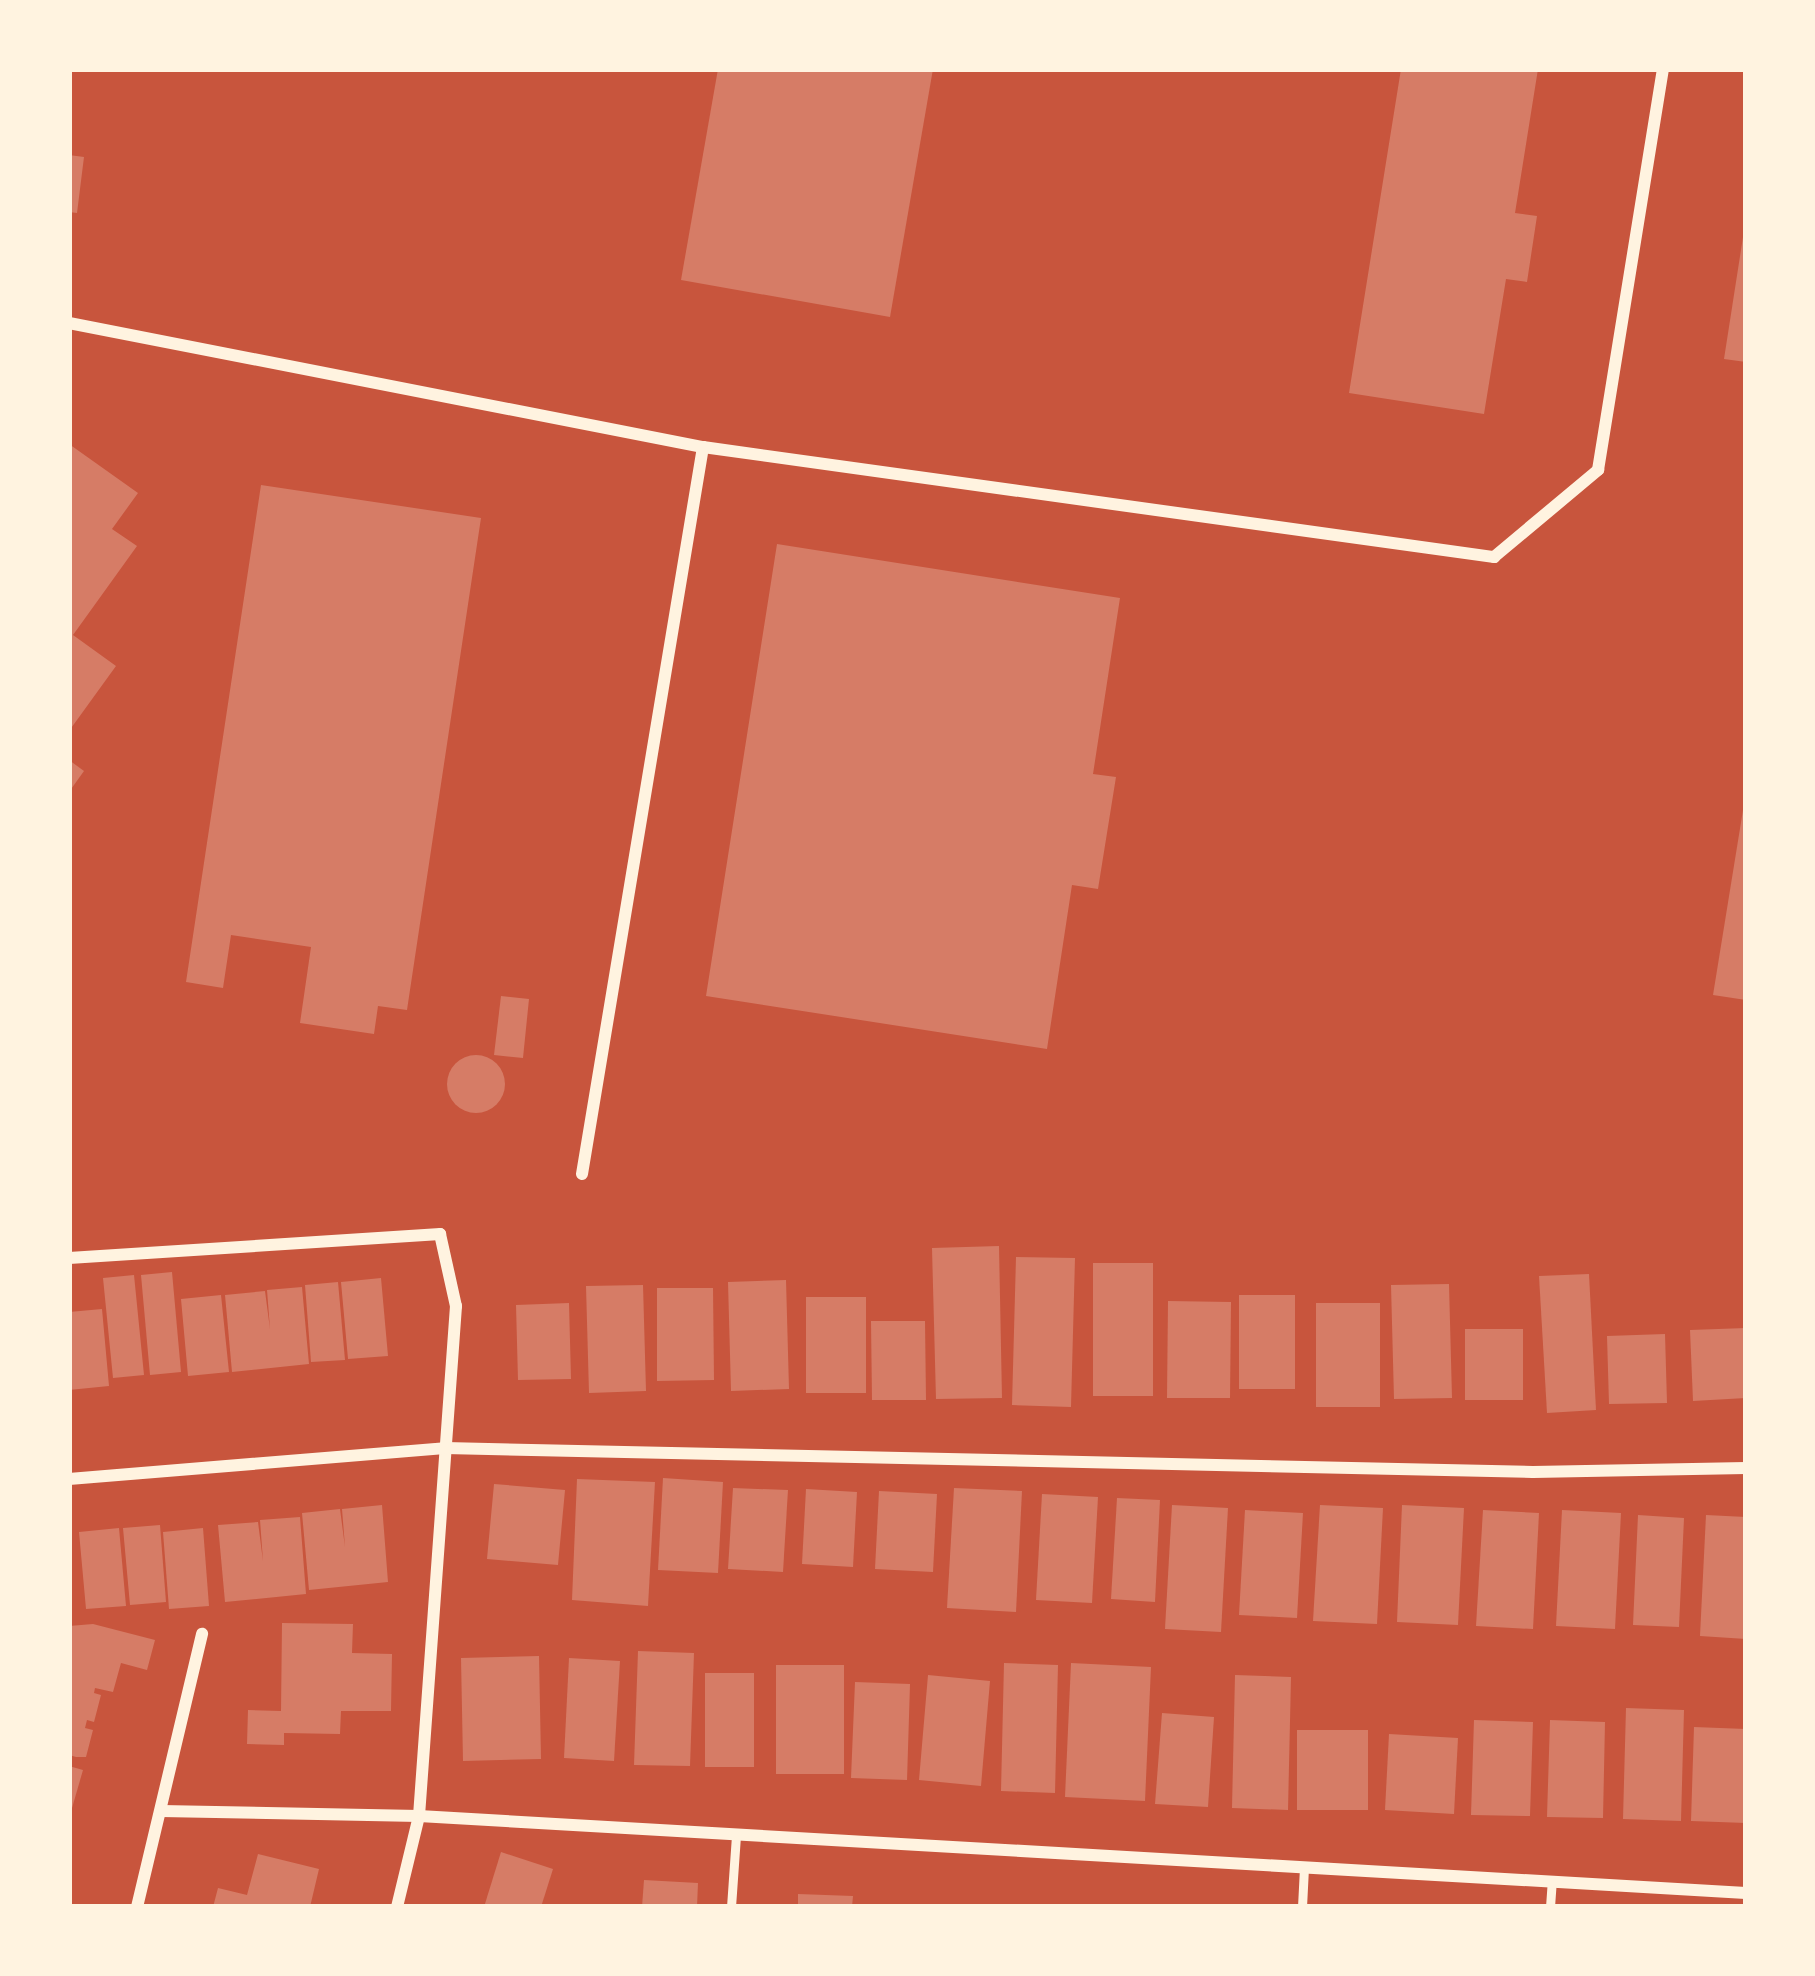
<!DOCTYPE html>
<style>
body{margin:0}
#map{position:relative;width:1815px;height:1976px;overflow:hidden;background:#c8553d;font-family:Literata,serif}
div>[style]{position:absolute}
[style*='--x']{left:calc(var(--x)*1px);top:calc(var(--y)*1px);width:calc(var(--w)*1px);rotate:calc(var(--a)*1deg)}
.building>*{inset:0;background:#d67c66}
.round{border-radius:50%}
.service>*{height:9px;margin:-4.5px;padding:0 4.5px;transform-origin:4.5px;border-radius:4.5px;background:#fff3e0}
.minor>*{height:12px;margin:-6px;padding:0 6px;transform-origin:6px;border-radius:6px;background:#fff3e0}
span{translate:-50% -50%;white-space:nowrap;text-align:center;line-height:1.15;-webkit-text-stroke:9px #fff3e0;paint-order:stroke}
.frame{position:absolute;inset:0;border:72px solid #fff3e0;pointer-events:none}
</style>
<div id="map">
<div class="building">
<div style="clip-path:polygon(718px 69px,933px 69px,890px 317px,681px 280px)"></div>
<div style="clip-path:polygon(1401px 69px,1538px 69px,1515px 213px,1537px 216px,1527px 282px,1506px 279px,1484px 414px,1349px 393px)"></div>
<div style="clip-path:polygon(69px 155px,84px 157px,77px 213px,69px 212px)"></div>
<div style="clip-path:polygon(1743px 237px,1746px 237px,1746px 362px,1724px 359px)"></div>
<div style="clip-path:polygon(69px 444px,138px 493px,112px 529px,137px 546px,73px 635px,116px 666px,69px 731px)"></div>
<div style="clip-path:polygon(261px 485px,481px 518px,407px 1010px,378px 1006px,374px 1034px,300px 1023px,311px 947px,231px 935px,223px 988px,186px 982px)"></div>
<div style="clip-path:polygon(777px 544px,1120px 598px,1093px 774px,1116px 777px,1098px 889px,1072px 885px,1047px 1049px,706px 996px)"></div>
<div style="clip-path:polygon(69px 760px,84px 771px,69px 792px)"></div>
<div style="clip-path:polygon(1743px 810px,1746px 810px,1746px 1000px,1713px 995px)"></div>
<div style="clip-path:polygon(501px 996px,529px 999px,523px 1058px,494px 1055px)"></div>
<div class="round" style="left:447px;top:1055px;width:58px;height:58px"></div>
<div style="clip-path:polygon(999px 1246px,1002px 1398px,936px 1399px,932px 1248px)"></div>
<div style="clip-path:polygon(1016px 1257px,1075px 1258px,1071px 1407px,1012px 1405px)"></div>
<div style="clip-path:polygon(1093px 1263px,1153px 1263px,1153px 1396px,1093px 1396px)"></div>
<div style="clip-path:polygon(172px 1272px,181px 1372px,150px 1375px,141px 1275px)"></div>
<div style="clip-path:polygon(1589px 1274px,1596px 1410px,1547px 1413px,1539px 1276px)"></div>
<div style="clip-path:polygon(134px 1275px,144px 1375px,113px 1378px,103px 1278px)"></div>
<div style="clip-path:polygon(381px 1278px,388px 1356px,348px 1359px,341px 1282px)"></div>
<div style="clip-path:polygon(786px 1280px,789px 1389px,731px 1391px,728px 1282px)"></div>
<div style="clip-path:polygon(338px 1282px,345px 1360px,311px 1362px,305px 1285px)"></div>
<div style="clip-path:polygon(1449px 1284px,1452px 1398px,1394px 1399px,1391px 1285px)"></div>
<div style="clip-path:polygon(643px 1285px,646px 1391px,589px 1393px,586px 1286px)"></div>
<div style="clip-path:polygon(302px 1287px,309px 1364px,232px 1372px,225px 1295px,265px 1291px,270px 1329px,267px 1290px)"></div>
<div style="clip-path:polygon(657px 1288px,713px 1288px,714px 1380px,657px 1381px)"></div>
<div style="clip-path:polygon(221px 1295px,229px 1372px,188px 1376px,181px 1299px)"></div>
<div style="clip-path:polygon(1239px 1295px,1295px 1295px,1295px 1389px,1239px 1389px)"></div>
<div style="clip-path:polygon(806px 1297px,866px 1297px,866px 1393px,806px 1393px)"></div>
<div style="clip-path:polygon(1168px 1301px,1231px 1302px,1230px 1398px,1167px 1398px)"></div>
<div style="clip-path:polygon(569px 1303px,571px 1379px,518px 1380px,516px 1305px)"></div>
<div style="clip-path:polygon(1316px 1303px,1380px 1303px,1380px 1407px,1316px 1407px)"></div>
<div style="clip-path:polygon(102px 1309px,109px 1386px,69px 1390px,69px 1312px)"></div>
<div style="clip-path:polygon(871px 1321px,925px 1321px,926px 1400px,872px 1400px)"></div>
<div style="clip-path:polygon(1746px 1328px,1746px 1398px,1693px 1401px,1690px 1330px)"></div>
<div style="clip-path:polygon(1465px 1329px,1523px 1329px,1523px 1400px,1465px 1400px)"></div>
<div style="clip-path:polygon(1665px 1334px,1667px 1403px,1609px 1404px,1607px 1336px)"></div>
<div style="clip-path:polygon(663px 1478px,723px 1482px,718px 1573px,658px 1570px)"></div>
<div style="clip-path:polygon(577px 1479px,655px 1482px,648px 1606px,572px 1600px)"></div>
<div style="clip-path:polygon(494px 1484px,565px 1490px,558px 1565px,487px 1559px)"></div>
<div style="clip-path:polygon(733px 1488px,788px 1490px,783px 1572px,728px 1569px)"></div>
<div style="clip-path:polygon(954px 1488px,1022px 1491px,1016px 1612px,947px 1608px)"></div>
<div style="clip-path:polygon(806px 1489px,857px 1492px,853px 1567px,802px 1564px)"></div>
<div style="clip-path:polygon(879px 1491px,937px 1494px,933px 1572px,875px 1569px)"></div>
<div style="clip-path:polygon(1042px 1494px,1098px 1497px,1092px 1603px,1036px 1600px)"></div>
<div style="clip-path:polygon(1117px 1498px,1160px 1500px,1155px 1602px,1111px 1599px)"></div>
<div style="clip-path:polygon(382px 1505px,388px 1582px,309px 1590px,302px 1513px,340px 1509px,345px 1547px,342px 1509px)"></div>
<div style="clip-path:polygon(1172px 1505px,1228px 1508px,1221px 1632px,1165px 1629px)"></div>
<div style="clip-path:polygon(1320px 1505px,1383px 1508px,1377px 1624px,1313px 1621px)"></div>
<div style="clip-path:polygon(1402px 1505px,1464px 1508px,1458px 1625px,1397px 1622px)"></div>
<div style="clip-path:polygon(1245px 1510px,1303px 1513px,1297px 1618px,1239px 1615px)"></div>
<div style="clip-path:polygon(1483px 1510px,1539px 1513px,1533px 1629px,1476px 1626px)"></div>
<div style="clip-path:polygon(1562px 1510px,1621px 1513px,1615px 1629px,1556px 1626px)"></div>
<div style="clip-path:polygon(1638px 1515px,1684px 1518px,1679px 1627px,1633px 1625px)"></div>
<div style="clip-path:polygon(1706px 1515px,1746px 1517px,1746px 1639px,1700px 1636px)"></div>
<div style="clip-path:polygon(300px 1517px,306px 1594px,225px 1602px,218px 1525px,258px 1522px,263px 1561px,260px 1520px)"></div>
<div style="clip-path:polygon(160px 1525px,166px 1602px,130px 1605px,123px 1528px)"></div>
<div style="clip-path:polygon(119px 1528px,126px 1606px,86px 1609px,79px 1532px)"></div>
<div style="clip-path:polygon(203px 1528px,209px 1606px,169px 1609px,163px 1532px)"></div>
<div style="clip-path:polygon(282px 1623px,353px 1624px,352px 1653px,392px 1654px,391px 1711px,341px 1711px,340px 1734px,284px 1733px,284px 1745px,247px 1744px,248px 1710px,281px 1711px)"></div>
<div style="clip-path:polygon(93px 1624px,155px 1640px,147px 1670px,121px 1663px,113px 1692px,95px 1688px,94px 1693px,101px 1695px,94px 1722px,87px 1720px,85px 1728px,93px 1730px,86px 1757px,76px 1757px,69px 1755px,69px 1626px)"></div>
<div style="clip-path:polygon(638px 1651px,694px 1653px,690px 1766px,634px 1765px)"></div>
<div style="clip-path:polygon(539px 1656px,541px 1759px,463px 1761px,461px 1658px)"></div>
<div style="clip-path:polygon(569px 1658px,620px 1661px,614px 1761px,564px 1758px)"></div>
<div style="clip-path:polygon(1004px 1663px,1058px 1665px,1055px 1793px,1001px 1791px)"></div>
<div style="clip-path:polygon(1071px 1663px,1151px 1667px,1145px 1801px,1065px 1797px)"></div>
<div style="clip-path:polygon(776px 1665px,844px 1665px,844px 1774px,776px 1774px)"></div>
<div style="clip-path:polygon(705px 1673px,754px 1673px,754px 1767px,705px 1767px)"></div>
<div style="clip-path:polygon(928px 1675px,990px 1681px,981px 1786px,919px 1780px)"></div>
<div style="clip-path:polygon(1235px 1675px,1291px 1677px,1288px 1810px,1232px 1808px)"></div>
<div style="clip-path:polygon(855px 1682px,910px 1684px,907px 1780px,851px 1778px)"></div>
<div style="clip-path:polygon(1626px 1708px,1684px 1710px,1681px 1821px,1623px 1819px)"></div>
<div style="clip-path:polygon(1162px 1713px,1214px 1717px,1208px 1807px,1155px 1804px)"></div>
<div style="clip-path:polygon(1474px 1720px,1533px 1722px,1530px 1816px,1471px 1815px)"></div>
<div style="clip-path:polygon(1550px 1720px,1605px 1722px,1603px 1818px,1547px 1817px)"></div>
<div style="clip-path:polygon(1694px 1727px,1746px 1729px,1746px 1823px,1691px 1821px)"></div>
<div style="clip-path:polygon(1297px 1730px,1368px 1730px,1368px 1810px,1297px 1810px)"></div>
<div style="clip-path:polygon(1389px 1734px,1458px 1738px,1454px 1814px,1385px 1810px)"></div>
<div style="clip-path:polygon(69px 1766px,83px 1770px,70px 1815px,69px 1815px)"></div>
<div style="clip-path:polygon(501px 1852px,553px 1869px,541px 1907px,484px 1907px)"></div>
<div style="clip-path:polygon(258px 1854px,319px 1869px,310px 1907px,213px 1907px,218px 1888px,247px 1895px)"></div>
<div style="clip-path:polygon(644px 1880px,698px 1883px,697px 1907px,642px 1907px)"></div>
<div style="clip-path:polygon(798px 1894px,853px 1896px,852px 1907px,798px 1907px)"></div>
</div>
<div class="service">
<div style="--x:731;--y:1907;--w:72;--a:-86"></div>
<div style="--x:1302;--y:1907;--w:40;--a:-87.1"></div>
<div style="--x:1550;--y:1907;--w:26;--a:-86"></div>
</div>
<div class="minor">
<div style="--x:69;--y:323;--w:646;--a:11.07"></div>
<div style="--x:703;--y:447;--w:799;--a:7.92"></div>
<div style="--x:1494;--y:557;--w:136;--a:-39.9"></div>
<div style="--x:1598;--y:470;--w:406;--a:-80.8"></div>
<div style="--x:582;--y:1174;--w:737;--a:-80.55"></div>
<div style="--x:69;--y:1258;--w:372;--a:-3.7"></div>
<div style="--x:440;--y:1234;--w:74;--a:77.5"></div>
<div style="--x:456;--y:1306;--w:511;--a:94.15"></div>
<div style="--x:419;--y:1816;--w:94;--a:103.6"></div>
<div style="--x:69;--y:1479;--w:377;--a:-4.7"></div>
<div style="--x:445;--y:1448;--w:1088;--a:1.26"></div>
<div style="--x:1533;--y:1472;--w:213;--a:-1.1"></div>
<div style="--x:161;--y:1811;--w:258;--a:1.1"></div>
<div style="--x:419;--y:1816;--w:1329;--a:3.32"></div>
<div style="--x:137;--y:1907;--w:281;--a:-76.6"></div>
</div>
<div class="frame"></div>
</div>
